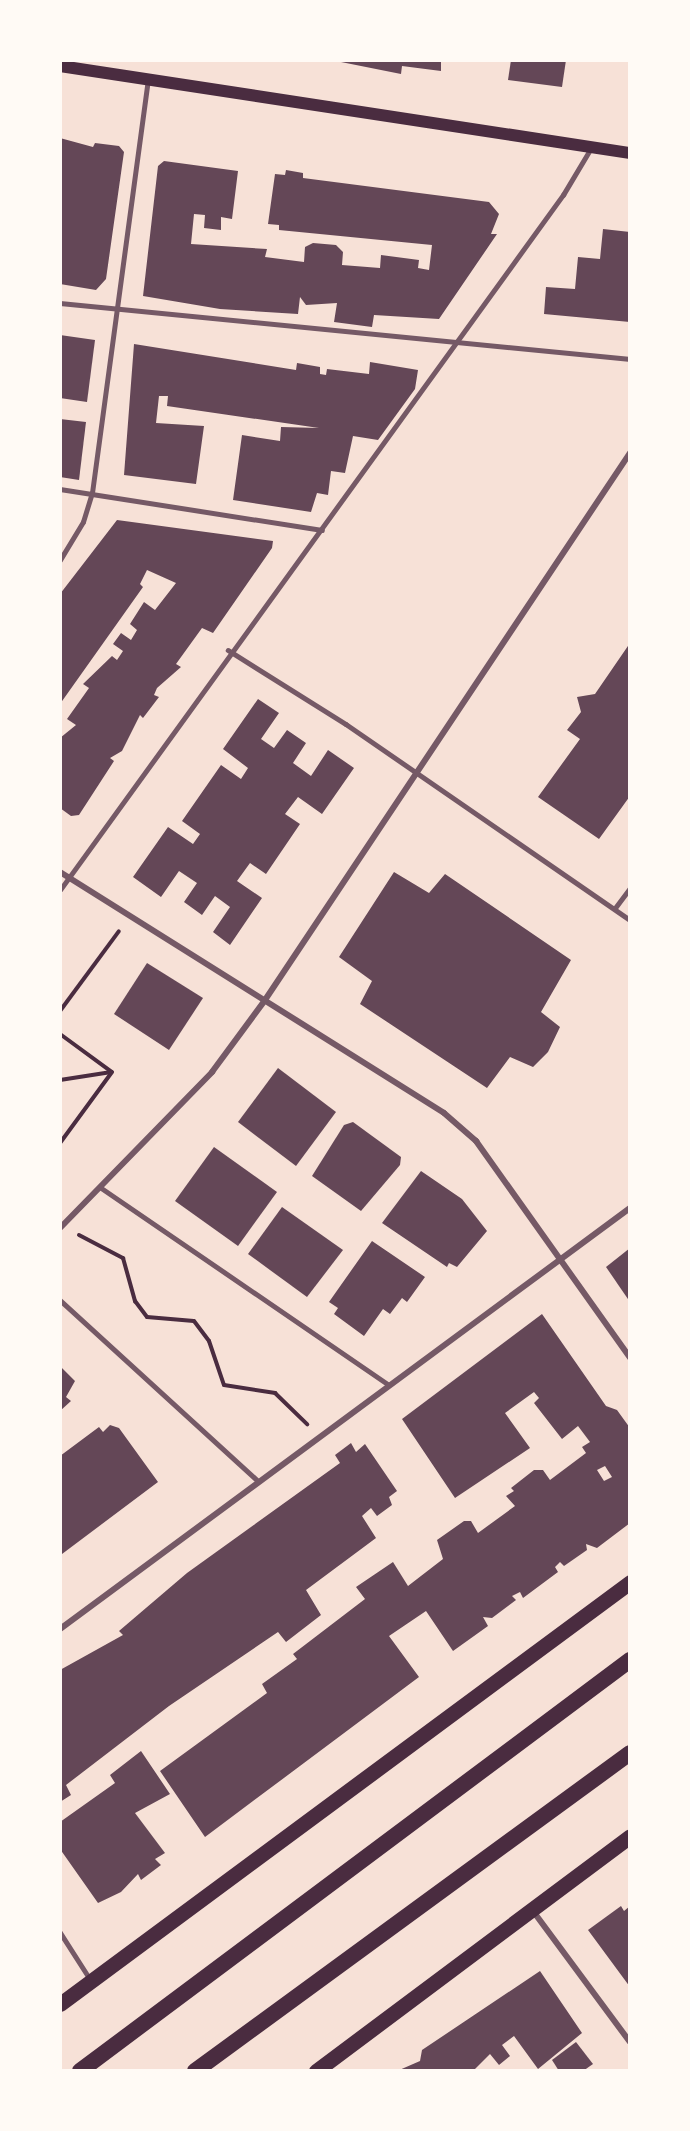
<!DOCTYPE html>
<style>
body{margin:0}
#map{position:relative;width:690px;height:2131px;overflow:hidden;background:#f7e1d7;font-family:Manrope,sans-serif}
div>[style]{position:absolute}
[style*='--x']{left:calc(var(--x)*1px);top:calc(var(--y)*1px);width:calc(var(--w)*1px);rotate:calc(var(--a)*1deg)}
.building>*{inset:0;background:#644757}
.path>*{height:4px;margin:-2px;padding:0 2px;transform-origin:2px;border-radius:2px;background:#4a2c40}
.service>*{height:4.5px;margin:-2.25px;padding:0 2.25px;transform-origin:2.25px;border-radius:2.25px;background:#755966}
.minor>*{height:6px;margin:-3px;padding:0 3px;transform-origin:3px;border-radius:3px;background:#755966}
.secondary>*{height:12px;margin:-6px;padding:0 6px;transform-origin:6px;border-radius:6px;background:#4a2c40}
.primary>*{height:15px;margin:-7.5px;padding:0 7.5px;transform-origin:7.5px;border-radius:7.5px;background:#4a2c40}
.trunk>*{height:16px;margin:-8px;padding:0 8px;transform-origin:8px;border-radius:8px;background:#4a2c40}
span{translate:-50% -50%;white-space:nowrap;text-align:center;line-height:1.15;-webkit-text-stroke:5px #fffaf5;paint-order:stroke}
.frame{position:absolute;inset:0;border:62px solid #fffaf5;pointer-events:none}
</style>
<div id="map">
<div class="building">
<div style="clip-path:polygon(331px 60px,441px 60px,441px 71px,402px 66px,401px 74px)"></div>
<div style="clip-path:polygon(511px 60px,566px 60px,562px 87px,508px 80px)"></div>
<div style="clip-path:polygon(60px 138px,93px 147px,95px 143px,119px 146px,124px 152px,106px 279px,96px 290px,60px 284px)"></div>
<div style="clip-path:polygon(164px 161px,238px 171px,232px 219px,221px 217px,221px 230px,204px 228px,205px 215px,194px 214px,191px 244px,267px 249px,265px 257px,304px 262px,305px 247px,313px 243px,336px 245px,343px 252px,342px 265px,380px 268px,381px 255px,419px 260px,418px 268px,429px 270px,432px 245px,279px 230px,279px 225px,268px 224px,275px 174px,285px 175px,286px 170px,303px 173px,303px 178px,489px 202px,499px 214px,491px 234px,497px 234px,439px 319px,374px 315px,372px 327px,334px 322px,337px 303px,306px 305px,300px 297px,298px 314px,220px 309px,143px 296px,158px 166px)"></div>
<div style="clip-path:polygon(603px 229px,630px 232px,630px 322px,544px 314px,546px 287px,575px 289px,578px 257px,600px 259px)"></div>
<div style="clip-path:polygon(60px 335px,95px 340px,87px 402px,60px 398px)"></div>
<div style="clip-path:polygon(134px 344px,296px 370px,297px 363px,320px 367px,320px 374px,326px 375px,327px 369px,369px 374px,370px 362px,418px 370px,415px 389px,378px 440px,353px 436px,345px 473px,331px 471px,328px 495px,317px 493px,311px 512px,233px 500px,242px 435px,280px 441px,281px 427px,319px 428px,167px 406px,168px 396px,159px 396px,156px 423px,204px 426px,196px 484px,124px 475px)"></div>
<div style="clip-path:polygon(60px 419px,86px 422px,79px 480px,60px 477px)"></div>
<div style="clip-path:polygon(117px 520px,273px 541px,272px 548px,213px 633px,202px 628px,176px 664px,181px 667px,157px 688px,154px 695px,159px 697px,143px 718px,140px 715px,122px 751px,110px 758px,114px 761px,79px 815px,71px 816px,60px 808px,60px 738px,76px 725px,67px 719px,89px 688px,83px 684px,112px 656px,117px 660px,123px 651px,113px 644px,121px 633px,131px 640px,137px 630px,130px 624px,144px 602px,155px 610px,176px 583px,147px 570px,140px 584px,143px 587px,60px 704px,60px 594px)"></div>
<div style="clip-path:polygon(630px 643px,630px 796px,599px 839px,538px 797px,580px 739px,567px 730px,581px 712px,577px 697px,595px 694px)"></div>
<div style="clip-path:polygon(258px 699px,279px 713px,261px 739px,274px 748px,287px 730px,306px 743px,293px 763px,311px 776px,328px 750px,354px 768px,322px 814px,298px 797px,285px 814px,300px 824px,266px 874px,250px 863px,237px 881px,262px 898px,230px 945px,213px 932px,230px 907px,215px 896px,202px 915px,184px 902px,197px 883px,179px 871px,161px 897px,133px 877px,168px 827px,193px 844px,200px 834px,182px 821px,221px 765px,241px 779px,248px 768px,223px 749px)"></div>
<div style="clip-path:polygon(394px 872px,429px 893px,445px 874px,571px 960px,541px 1012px,560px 1027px,548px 1052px,533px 1067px,510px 1057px,487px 1088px,360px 1004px,372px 981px,339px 957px)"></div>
<div style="clip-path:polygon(147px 963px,203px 998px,169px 1050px,114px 1014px)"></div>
<div style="clip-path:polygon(278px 1068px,336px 1112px,296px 1166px,238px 1122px)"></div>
<div style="clip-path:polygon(353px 1122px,401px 1157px,400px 1165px,361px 1211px,312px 1176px,344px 1125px)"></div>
<div style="clip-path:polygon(214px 1147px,277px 1192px,238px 1246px,175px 1201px)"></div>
<div style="clip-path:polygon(421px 1171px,462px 1199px,487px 1231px,457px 1267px,449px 1263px,447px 1267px,382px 1223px)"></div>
<div style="clip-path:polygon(282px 1207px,343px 1250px,307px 1297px,248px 1254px)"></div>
<div style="clip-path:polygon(372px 1241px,425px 1277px,407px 1302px,402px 1298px,390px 1314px,383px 1309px,364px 1336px,334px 1314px,338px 1308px,329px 1302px)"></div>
<div style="clip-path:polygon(630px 1248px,630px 1302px,606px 1267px)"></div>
<div style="clip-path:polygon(evenodd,542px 1314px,606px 1406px,617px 1410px,630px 1428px,630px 1523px,597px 1548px,586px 1544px,587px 1550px,564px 1566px,560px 1562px,555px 1567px,558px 1572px,523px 1598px,520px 1592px,512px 1596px,516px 1600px,492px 1618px,483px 1617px,488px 1626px,453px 1651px,426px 1611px,389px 1636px,419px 1677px,205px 1837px,160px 1771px,267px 1693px,262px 1684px,297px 1659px,293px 1654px,365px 1599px,356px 1587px,393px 1562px,408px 1586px,443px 1559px,437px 1540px,464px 1521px,471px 1521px,478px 1533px,515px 1506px,506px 1496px,514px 1491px,511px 1488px,534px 1470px,543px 1470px,550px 1480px,586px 1453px,582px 1447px,590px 1442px,578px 1426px,562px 1439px,534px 1403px,539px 1398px,534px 1392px,505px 1413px,530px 1448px,455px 1498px,402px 1419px,542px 1314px,605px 1466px,612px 1477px,604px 1481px,597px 1470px,605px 1466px)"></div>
<div style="clip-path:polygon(60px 1366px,75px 1381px,66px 1397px,71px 1401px,60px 1411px)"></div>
<div style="clip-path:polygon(110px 1425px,119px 1428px,158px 1482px,62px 1554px,60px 1456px,99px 1427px,103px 1432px)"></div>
<div style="clip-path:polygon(351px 1443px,356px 1452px,365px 1444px,397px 1491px,389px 1497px,392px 1505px,377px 1516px,371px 1508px,362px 1516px,376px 1538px,306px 1590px,321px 1615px,286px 1642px,278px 1632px,169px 1706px,66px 1785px,71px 1795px,60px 1802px,60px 1670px,123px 1635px,119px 1631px,187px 1573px,340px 1463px,335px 1455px)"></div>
<div style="clip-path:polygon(141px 1751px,170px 1794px,135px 1813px,165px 1853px,155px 1859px,161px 1865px,141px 1880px,138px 1874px,121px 1892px,98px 1903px,60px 1849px,60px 1822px,115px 1783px,110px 1775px)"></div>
<div style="clip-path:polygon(621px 1906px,624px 1911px,630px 1906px,630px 1987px,588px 1930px)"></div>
<div style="clip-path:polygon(540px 1971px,582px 2033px,538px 2069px,514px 2036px,502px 2045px,510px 2056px,499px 2065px,490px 2054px,473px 2071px,397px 2071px,420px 2061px,422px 2050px)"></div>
<div style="clip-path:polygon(576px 2042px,593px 2064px,583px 2071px,559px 2071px,552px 2060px)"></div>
</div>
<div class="path">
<div style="--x:60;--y:1011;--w:99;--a:-53.6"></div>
<div style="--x:60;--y:1034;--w:64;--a:36.2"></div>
<div style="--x:112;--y:1072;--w:88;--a:126.2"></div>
<div style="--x:60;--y:1080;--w:52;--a:-8.9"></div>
<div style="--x:79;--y:1235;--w:50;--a:27.6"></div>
<div style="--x:123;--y:1258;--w:45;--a:74.4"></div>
<div style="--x:135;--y:1301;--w:20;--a:53"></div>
<div style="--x:147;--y:1317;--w:47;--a:4.9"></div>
<div style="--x:194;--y:1321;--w:25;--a:53"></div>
<div style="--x:209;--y:1341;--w:46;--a:71.2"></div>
<div style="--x:224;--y:1385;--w:52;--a:8.9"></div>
<div style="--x:275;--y:1393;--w:45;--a:44.1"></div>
</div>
<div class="service">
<div style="--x:60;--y:303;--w:573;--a:5.61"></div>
<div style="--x:60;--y:489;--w:265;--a:8.9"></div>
<div style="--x:60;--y:560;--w:44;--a:-58.8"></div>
<div style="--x:83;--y:522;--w:30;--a:-73"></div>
<div style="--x:92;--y:493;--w:417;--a:-82.3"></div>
<div style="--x:228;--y:650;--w:139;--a:32.1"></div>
<div style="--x:346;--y:724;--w:345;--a:34.6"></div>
<div style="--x:60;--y:890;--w:858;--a:-54.11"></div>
<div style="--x:563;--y:195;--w:55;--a:-59.2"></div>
<div style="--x:615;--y:908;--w:25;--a:-53"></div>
<div style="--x:100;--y:1187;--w:350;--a:34.4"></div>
<div style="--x:60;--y:1300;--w:267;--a:42.4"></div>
<div style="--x:60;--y:1932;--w:56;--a:57.4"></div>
</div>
<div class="minor">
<div style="--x:60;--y:872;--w:453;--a:32.1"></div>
<div style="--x:444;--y:1113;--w:43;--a:41.2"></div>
<div style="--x:476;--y:1141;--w:266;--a:54.6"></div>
<div style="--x:60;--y:1228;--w:218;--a:-45.7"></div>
<div style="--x:212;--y:1072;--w:89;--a:-53.6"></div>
<div style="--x:265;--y:1000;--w:658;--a:-56.29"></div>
<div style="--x:60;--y:1629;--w:709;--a:-36.45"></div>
<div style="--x:533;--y:1911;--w:163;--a:53.5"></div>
</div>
<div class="secondary">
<div style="--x:60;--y:66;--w:577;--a:8.68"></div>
</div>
<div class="primary">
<div style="--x:60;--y:2004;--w:709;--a:-36.51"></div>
<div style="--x:316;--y:2071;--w:392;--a:-36.8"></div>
</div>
<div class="trunk">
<div style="--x:80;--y:2071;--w:687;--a:-36.77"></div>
<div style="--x:195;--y:2071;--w:539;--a:-36.17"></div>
</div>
<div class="frame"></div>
</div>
